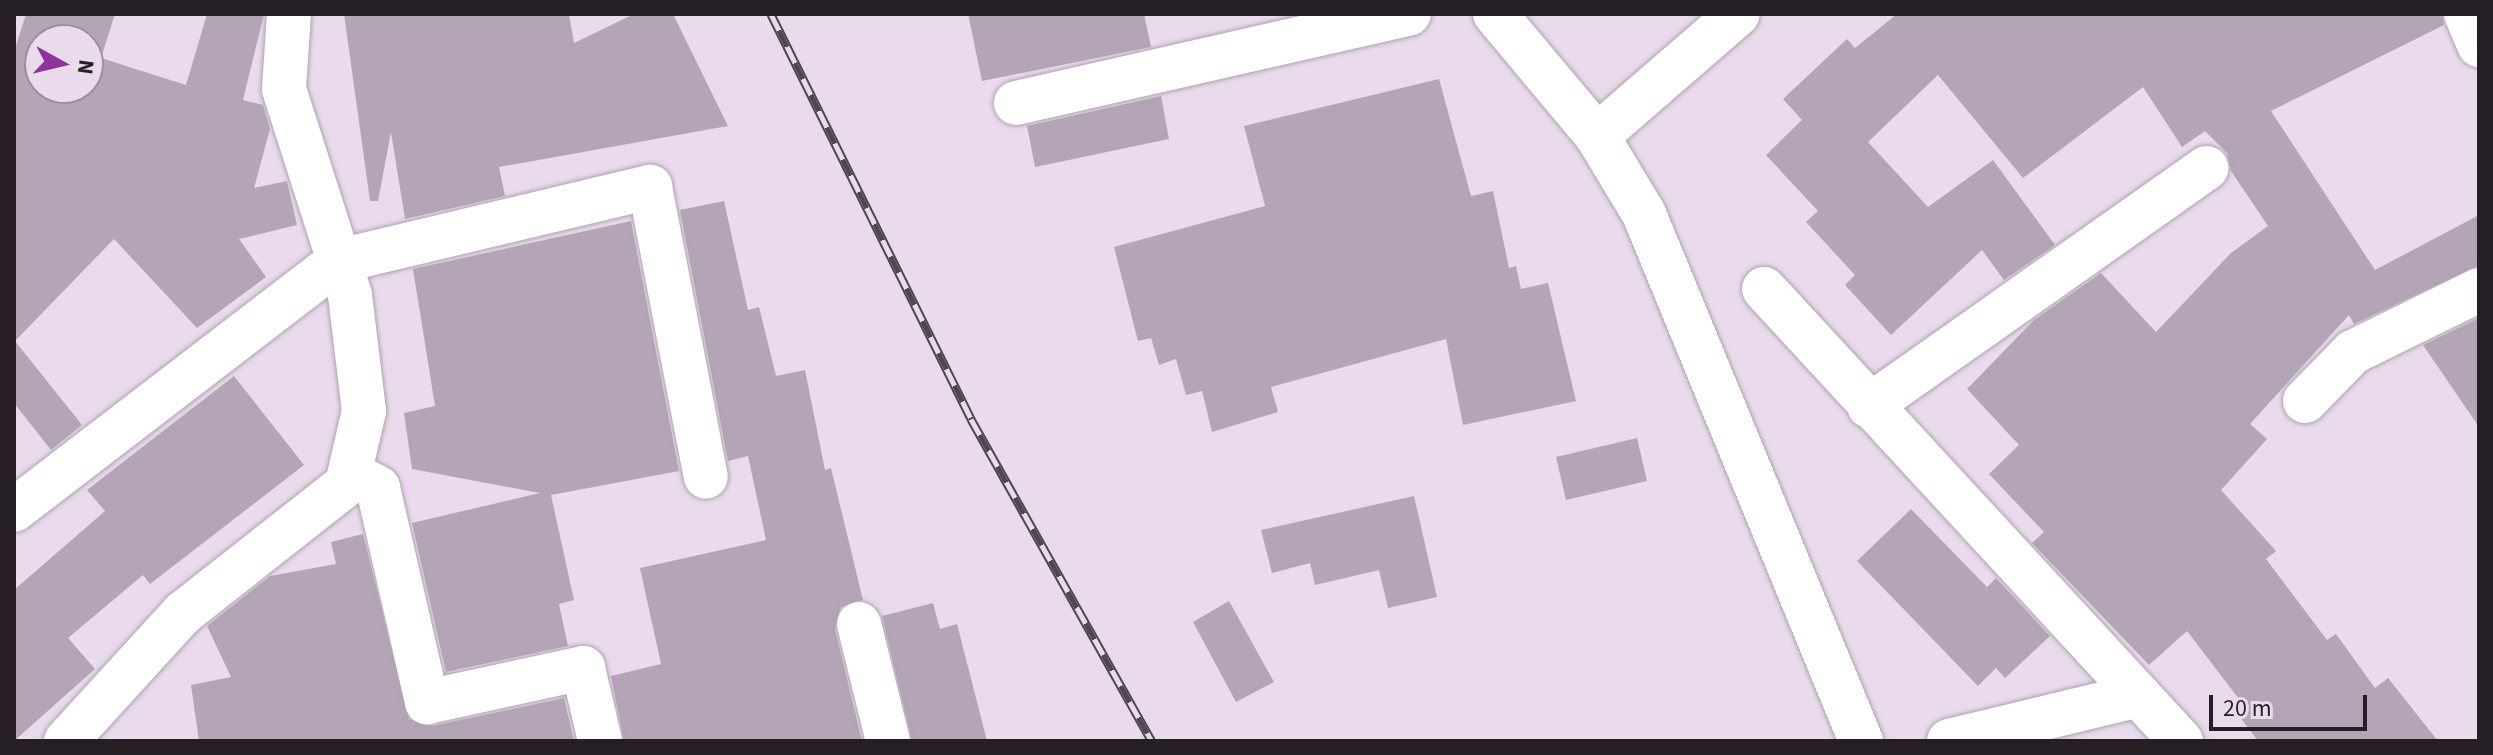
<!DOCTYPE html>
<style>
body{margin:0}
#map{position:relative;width:2493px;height:755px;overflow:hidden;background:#e9dbec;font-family:"Source Sans 3",sans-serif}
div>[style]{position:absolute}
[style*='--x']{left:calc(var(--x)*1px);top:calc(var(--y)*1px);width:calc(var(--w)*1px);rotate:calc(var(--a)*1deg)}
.building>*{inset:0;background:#b3a5b5}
.roads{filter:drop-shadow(0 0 2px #b0a2b2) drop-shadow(0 0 2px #b0a2b2)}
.minor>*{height:44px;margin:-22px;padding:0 22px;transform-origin:22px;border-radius:22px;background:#fff}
.tertiary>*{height:44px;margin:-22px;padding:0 22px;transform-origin:22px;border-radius:22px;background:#fff}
.rail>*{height:9px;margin-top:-4.5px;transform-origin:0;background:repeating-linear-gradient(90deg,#e9dbec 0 18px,#4e474f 0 36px);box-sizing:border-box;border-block:2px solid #4e474f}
span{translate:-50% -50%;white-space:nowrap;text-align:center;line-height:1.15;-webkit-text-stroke:6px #e9dbec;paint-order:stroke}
.frame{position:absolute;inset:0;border:16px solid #251f25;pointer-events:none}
.north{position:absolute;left:24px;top:24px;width:80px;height:80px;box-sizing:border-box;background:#e9dbec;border:2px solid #9b909c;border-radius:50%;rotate:98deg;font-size:22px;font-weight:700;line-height:32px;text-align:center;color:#251f25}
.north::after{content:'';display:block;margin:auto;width:28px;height:36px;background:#8f339d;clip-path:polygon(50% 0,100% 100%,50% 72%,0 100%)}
.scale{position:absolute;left:2209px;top:695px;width:158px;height:36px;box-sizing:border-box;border:4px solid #251f25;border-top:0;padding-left:10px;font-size:24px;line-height:28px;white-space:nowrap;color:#251f25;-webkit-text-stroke:6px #e9dbec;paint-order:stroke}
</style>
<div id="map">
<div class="building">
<div style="clip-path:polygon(evenodd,26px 14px,115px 14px,101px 58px,186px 85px,207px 14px,264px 14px,243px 100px,263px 105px,270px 129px,254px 188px,287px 181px,297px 225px,239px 239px,266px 277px,197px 328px,114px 239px,15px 341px,82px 425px,51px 450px,14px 403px,14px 52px,26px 14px,40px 40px,88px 40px,88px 88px,40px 88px,40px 40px)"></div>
<div style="clip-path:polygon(344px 14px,569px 14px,574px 43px,634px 14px,673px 14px,728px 126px,499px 167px,505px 196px,405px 219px,391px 132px,378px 201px,370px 201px)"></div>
<div style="clip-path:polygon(968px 14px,1144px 14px,1151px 47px,982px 81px)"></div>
<div style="clip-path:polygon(1897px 14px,2442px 14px,2444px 25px,2271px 111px,2375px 270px,2479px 215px,2479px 265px,2354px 324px,2349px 315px,2250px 424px,2267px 439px,2221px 490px,2276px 551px,2266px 559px,2327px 640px,2336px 634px,2375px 688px,2388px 678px,2438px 741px,2258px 741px,2234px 709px,2242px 703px,2187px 631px,2149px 665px,2032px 543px,2044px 532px,1989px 474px,2019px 445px,1967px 389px,2034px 320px,2101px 273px,2156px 332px,2231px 253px,2268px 226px,2231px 171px,2227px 153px,2205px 131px,2182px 147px,2143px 87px,2023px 178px,1938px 75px,1868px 142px,1928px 207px,1993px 160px,2055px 245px,2004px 280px,1982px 250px,1891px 335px,1845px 285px,1855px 275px,1806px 222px,1818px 211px,1766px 155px,1802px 120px,1783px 99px,1847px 39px,1855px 48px)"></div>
<div style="clip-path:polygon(1439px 79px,1471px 196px,1493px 191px,1509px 268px,1516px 266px,1521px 289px,1548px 283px,1576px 401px,1463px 425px,1446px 339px,1271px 387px,1278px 412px,1212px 432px,1202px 391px,1186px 395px,1176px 359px,1159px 365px,1151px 338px,1138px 341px,1114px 247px,1265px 206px,1244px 126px)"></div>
<div style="clip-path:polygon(1161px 96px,1169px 139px,1035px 167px,1027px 126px)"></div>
<div style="clip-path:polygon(724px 201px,748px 310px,759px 307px,776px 376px,805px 370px,825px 470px,831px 468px,863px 600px,841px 607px,835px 629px,862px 741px,624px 741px,611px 676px,661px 664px,640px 568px,766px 540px,748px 456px,728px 461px,680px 210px)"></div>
<div style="clip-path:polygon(631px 221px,679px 471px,551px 495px,574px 600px,559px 604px,568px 646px,446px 672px,412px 523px,540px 493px,412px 469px,404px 413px,435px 406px,413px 269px)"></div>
<div style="clip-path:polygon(2479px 318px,2479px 427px,2423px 345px)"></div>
<div style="clip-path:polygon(234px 376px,304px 465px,150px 584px,143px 575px,68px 638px,95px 669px,14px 741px,14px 590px,105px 511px,87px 490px)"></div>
<div style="clip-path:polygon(1637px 438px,1647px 481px,1566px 500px,1556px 457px)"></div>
<div style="clip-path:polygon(1414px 496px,1437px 597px,1388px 608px,1379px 570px,1315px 585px,1310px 563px,1272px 573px,1261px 530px)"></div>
<div style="clip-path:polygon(1911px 509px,1987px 587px,1996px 578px,2050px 636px,2005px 678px,1996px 668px,1978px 686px,1857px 561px)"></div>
<div style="clip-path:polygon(363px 534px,409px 719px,432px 726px,564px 698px,574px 741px,199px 741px,191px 685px,231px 677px,207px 626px,270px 576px,336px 564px,331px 542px)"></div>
<div style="clip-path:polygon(1229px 601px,1274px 682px,1236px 702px,1193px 622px)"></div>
<div style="clip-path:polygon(933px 603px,940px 629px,957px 624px,987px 741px,912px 741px,882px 616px)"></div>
</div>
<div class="roads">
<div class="minor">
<div style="--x:2466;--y:14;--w:34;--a:67"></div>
<div style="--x:1016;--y:103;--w:403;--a:-12.8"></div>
<div style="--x:1764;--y:289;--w:615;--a:47.31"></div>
<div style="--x:2305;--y:401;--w:69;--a:-45.6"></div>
<div style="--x:2353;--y:352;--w:140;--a:-26.2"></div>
<div style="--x:1869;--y:406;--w:413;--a:-35.2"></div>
<div style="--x:350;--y:473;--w:32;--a:28"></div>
<div style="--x:378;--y:488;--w:220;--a:77.1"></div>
<div style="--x:427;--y:702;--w:160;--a:-12.3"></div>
<div style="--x:583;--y:668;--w:75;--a:76.9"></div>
<div style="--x:14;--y:510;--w:409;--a:-37.5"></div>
<div style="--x:339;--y:261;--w:320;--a:-13.4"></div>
<div style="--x:650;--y:187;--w:295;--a:79.1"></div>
<div style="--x:859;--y:624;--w:121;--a:76.1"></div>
<div style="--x:66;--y:741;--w:173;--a:-47.6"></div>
<div style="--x:183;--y:613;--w:209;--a:-38.2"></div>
<div style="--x:347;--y:484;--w:75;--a:-76.9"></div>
<div style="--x:364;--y:411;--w:117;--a:-96.9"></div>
<div style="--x:350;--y:295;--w:216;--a:-107.8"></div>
<div style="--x:284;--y:89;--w:75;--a:-86.2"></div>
<div style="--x:1949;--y:741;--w:195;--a:-13.6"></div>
</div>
<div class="tertiary">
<div style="--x:1495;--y:14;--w:159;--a:50.1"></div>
<div style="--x:1597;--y:136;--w:91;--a:58.9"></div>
<div style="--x:1644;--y:214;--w:570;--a:67.62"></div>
<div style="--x:1597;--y:136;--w:186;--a:-40.9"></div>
</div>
</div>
<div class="rail">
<div style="--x:771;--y:14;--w:452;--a:63.7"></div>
<div style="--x:971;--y:419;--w:369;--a:60.7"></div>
</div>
<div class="frame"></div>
<div class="north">N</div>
<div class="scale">20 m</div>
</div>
